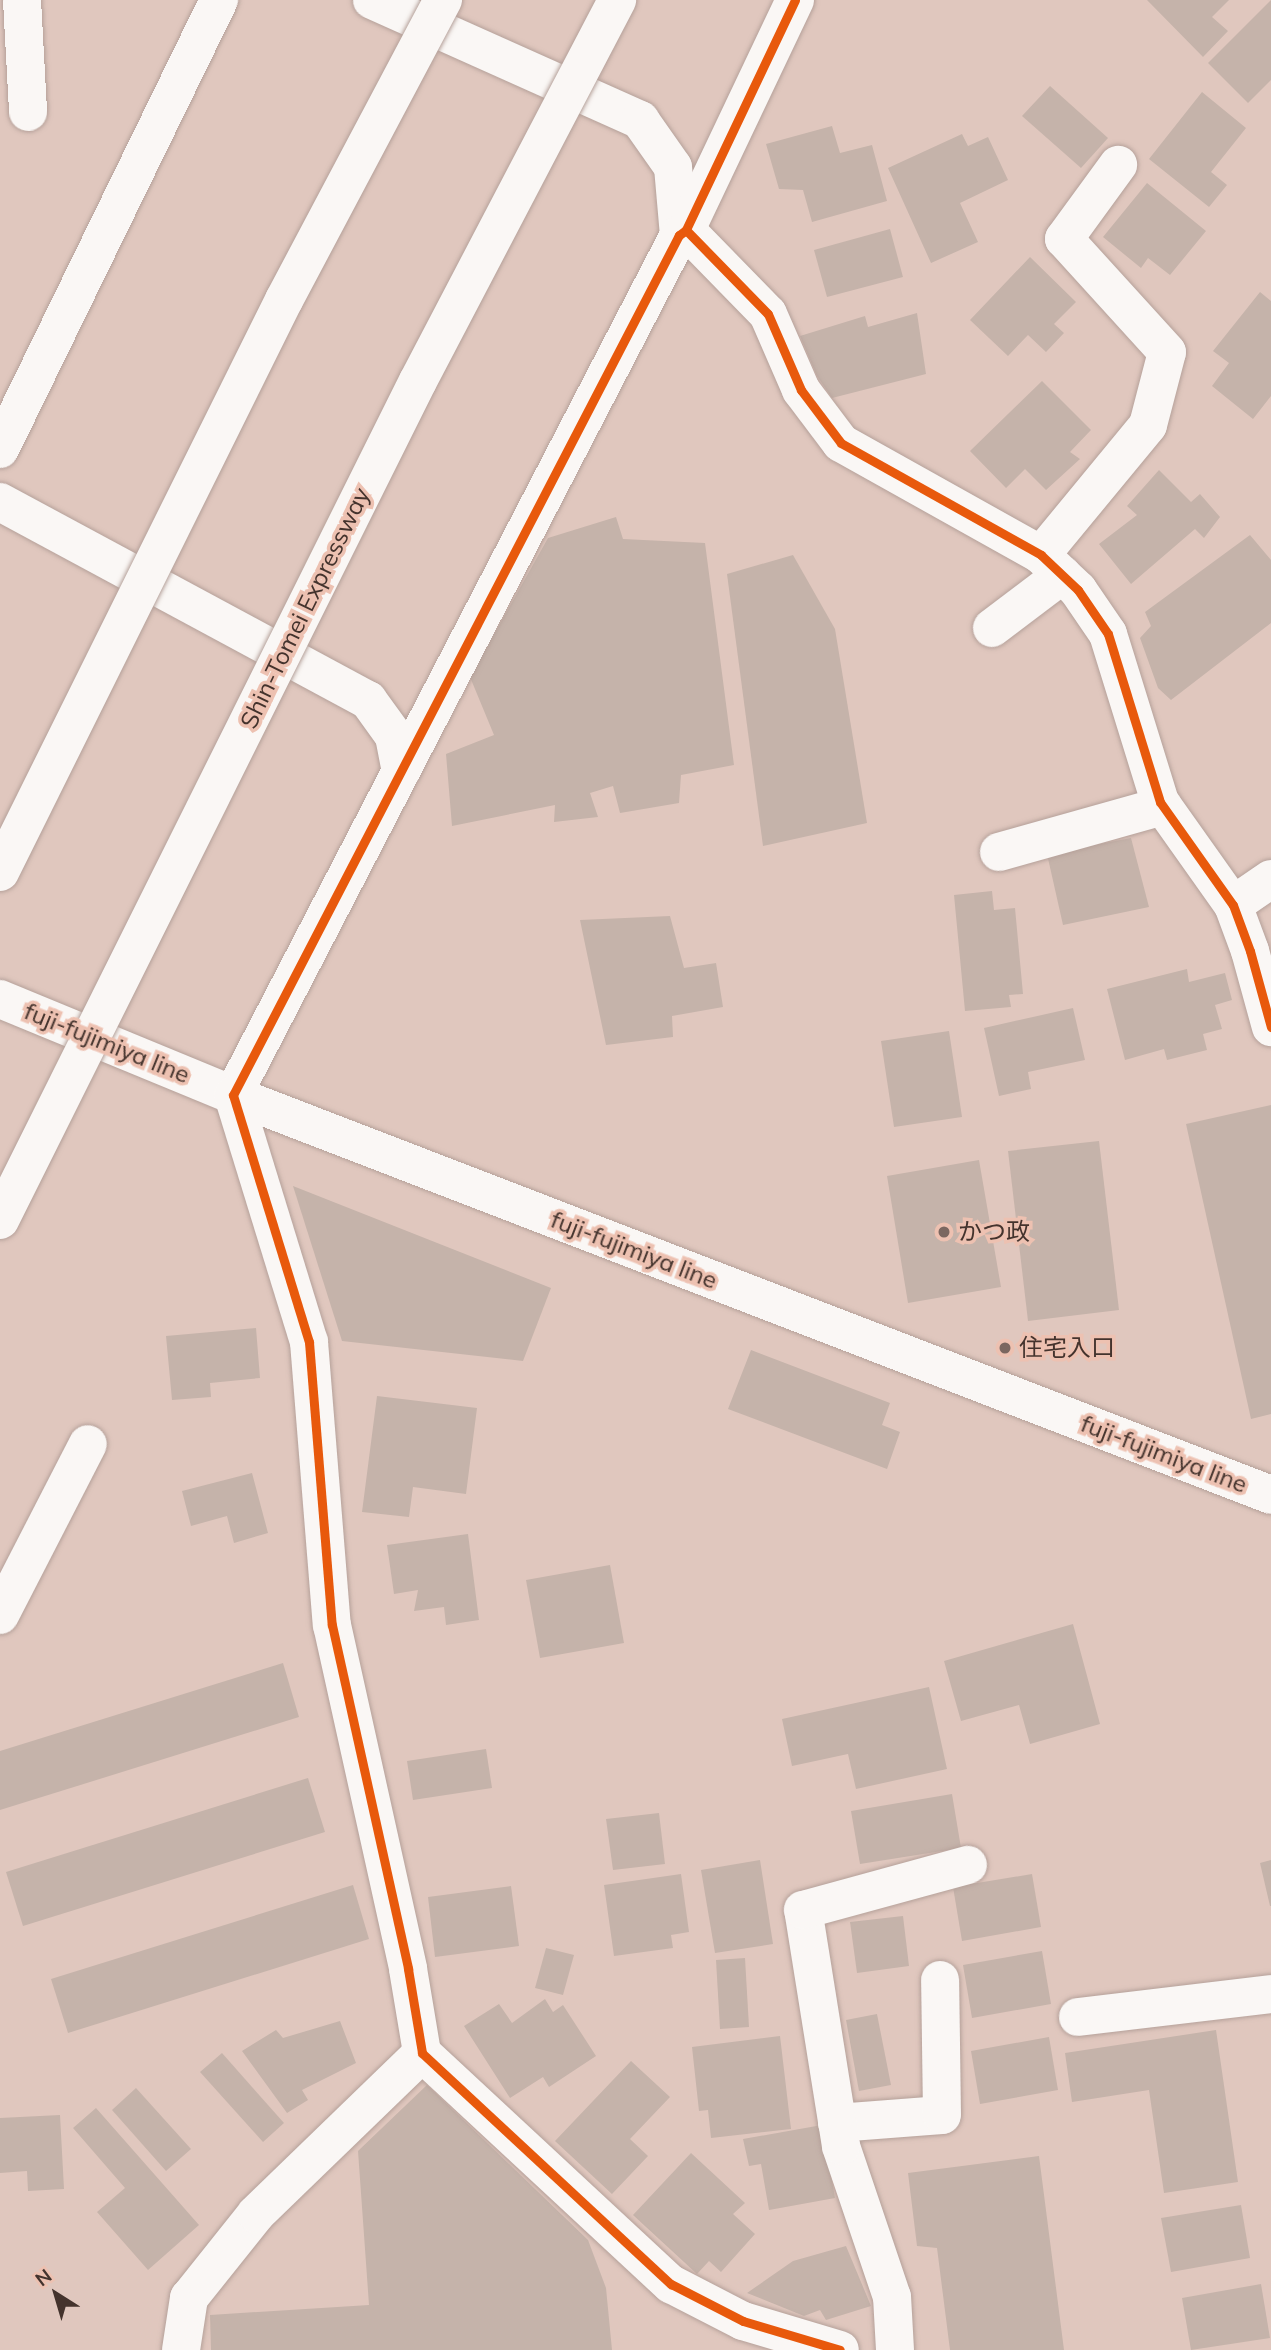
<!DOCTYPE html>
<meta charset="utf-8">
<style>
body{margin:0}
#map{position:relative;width:1271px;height:2350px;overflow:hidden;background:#e0c7be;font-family:Mulish,"Noto Sans JP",sans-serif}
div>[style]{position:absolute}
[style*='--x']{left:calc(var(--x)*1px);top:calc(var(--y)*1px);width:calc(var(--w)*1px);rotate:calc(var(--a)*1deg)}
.building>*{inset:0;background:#c5b3aa}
.roads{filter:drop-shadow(0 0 2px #b5a19a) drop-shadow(0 0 2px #b5a19a)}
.minor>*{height:38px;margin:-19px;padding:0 19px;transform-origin:19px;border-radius:19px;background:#faf7f5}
.major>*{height:38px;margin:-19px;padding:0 19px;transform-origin:19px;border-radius:19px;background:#faf7f5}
.bridges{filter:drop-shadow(0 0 2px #b5a19a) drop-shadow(0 0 2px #b5a19a)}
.highway-bridge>*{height:38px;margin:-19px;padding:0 19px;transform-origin:19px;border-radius:19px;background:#faf7f5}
.cycleway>*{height:9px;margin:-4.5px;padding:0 4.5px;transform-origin:4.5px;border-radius:4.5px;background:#e8590c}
.dots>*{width:19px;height:19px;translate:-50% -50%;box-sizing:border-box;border:4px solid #edc1b1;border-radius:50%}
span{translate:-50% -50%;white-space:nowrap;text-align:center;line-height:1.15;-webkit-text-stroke:7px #edc1b1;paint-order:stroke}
.street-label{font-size:24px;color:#44332d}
.poi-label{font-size:24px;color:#44332d}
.left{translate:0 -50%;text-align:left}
.north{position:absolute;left:21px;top:2259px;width:70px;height:70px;-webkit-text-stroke:5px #edc1b1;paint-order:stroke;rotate:323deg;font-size:19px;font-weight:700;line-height:28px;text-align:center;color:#44332d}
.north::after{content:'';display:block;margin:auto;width:24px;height:32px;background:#44332d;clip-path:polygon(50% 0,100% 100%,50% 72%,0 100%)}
</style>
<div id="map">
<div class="building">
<div style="clip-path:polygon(1147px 0,1229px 0,1212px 17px,1228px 31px,1203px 57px)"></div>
<div style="clip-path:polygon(1271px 0,1271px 80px,1248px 103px,1208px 63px)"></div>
<div style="clip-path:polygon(1050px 86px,1108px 138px,1081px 168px,1022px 116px)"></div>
<div style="clip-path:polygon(1202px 92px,1246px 128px,1211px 172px,1227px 185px,1209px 207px,1149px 159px)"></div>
<div style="clip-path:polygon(832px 126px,840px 153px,872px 145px,887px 201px,812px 222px,803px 190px,779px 189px,766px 144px)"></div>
<div style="clip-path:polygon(962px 134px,968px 146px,988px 137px,1008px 180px,960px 203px,978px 242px,931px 263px,888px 168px)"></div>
<div style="clip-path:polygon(1147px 183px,1206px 231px,1170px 275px,1148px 258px,1141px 268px,1103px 237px)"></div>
<div style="clip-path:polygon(890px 229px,903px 277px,827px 297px,814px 250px)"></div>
<div style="clip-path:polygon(1030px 257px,1076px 302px,1054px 324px,1064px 333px,1046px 352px,1028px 335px,1008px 356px,970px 320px)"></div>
<div style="clip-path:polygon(1260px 292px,1271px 301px,1271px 396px,1253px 419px,1212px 386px,1229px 363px,1213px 351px)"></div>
<div style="clip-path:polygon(917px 313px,926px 374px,832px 398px,817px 376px,800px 336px,865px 316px,868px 327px)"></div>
<div style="clip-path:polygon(1042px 381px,1091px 430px,1070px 452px,1080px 459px,1046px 490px,1025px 469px,1006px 488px,970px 451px)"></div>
<div style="clip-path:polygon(1159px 470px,1191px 502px,1200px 494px,1220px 517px,1204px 538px,1195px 529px,1131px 584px,1099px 544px,1137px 515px,1127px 506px)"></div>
<div style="clip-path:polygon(616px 517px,623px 539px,705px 543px,734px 765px,681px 775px,679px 803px,620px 813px,613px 786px,590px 793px,598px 817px,554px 822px,555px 805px,452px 826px,446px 754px,494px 735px,470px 677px,548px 538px)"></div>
<div style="clip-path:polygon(1250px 535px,1271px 560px,1271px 623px,1171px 700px,1158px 688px,1140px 638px,1151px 626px,1145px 612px)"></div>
<div style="clip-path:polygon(793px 555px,835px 629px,867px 823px,763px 846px,727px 574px)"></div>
<div style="clip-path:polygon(1131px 838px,1149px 907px,1063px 925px,1047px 854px)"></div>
<div style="clip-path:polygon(992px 891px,994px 910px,1015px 908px,1023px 994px,1009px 995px,1011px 1007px,965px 1011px,954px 895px)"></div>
<div style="clip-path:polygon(670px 916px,684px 968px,716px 963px,723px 1007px,672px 1016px,673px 1037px,606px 1045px,580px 920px)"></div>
<div style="clip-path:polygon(1187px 969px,1189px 982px,1225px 973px,1232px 1000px,1215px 1005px,1222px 1029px,1203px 1034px,1207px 1050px,1167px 1060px,1164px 1049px,1125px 1060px,1107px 989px)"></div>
<div style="clip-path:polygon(1073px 1008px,1085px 1060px,1028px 1072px,1031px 1089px,999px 1096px,984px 1028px)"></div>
<div style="clip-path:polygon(949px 1031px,962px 1117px,894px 1127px,881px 1041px)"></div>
<div style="clip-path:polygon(1271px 1105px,1271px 1414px,1251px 1419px,1186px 1124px)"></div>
<div style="clip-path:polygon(1099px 1141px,1119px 1310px,1028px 1321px,1008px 1151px)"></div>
<div style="clip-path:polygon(979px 1160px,1001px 1287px,908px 1303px,887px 1176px)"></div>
<div style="clip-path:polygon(293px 1186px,551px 1288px,523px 1361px,342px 1341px)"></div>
<div style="clip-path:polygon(256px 1328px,260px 1378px,210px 1383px,211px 1397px,172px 1400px,166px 1336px)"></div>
<div style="clip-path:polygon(751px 1350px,890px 1403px,882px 1425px,900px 1432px,887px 1469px,728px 1409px)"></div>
<div style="clip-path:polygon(377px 1396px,477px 1408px,466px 1494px,413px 1487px,409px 1517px,362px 1512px)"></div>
<div style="clip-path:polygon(252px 1473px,268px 1533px,234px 1543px,227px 1516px,191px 1526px,182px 1491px)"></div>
<div style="clip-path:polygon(468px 1534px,479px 1620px,446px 1625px,444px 1607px,414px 1611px,418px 1590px,394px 1594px,387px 1545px)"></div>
<div style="clip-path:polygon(610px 1565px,624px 1643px,540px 1658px,526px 1580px)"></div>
<div style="clip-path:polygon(1073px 1624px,1100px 1724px,1030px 1744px,1019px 1705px,961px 1721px,944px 1661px)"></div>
<div style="clip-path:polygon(283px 1663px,299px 1717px,0 1810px,0 1751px)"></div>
<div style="clip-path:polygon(929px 1687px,947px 1769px,856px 1789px,848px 1754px,792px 1766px,782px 1719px)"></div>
<div style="clip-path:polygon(486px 1749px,492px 1788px,413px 1800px,407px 1761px)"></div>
<div style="clip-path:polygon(308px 1778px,325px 1832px,23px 1926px,6px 1872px)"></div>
<div style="clip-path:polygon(952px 1794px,961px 1848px,860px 1864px,851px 1811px)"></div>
<div style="clip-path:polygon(659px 1813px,665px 1864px,613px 1870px,606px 1819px)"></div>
<div style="clip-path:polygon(760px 1860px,773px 1944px,715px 1953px,701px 1870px)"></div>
<div style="clip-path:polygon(1271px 1860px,1271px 1906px,1270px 1906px,1260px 1863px)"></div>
<div style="clip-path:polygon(681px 1874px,689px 1932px,671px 1935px,673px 1948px,614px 1956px,604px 1885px)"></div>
<div style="clip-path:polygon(1032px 1874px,1041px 1927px,962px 1941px,953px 1887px)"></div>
<div style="clip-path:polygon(353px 1885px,369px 1939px,68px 2033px,51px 1979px)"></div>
<div style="clip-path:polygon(511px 1886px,519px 1946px,435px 1957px,428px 1897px)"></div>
<div style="clip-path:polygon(903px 1916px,909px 1966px,857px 1973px,850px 1922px)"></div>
<div style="clip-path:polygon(546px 1948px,574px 1955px,563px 1995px,535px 1988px)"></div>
<div style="clip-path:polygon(1042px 1951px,1051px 2004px,972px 2018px,963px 1965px)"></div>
<div style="clip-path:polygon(745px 1958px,749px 2027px,720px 2029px,716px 1960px)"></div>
<div style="clip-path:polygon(545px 1999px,553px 2012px,563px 2005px,596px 2056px,549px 2087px,543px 2077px,510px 2098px,464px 2026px,499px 2004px,512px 2023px)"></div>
<div style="clip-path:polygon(877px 2014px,891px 2085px,859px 2091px,846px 2020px)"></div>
<div style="clip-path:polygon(340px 2021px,356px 2063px,302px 2090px,308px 2100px,287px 2113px,242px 2051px,276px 2030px,283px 2038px)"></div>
<div style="clip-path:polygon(1216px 2030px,1238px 2182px,1164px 2193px,1149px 2090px,1072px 2102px,1065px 2053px)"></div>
<div style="clip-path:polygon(780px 2036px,791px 2129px,711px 2138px,708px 2110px,699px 2111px,692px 2047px)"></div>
<div style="clip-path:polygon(1049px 2037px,1058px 2090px,980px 2104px,971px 2051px)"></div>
<div style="clip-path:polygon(222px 2053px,284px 2123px,263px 2142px,200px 2072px)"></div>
<div style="clip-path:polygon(631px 2061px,670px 2097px,630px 2139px,648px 2156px,612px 2194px,555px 2141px)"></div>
<div style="clip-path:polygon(427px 2085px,588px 2240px,606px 2288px,612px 2350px,211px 2350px,210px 2315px,369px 2305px,358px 2151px)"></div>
<div style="clip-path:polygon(136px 2088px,191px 2149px,166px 2171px,112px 2110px)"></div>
<div style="clip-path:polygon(96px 2108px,199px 2225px,148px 2270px,97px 2212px,125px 2188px,73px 2128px)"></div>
<div style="clip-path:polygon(60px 2115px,64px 2189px,28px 2191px,27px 2171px,0 2173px,0 2118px)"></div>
<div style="clip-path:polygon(822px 2125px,835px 2198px,769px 2210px,761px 2164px,749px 2166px,743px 2139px)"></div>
<div style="clip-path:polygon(691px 2153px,745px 2203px,733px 2214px,755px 2234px,721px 2272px,709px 2261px,697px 2274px,633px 2215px)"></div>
<div style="clip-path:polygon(1039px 2156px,1064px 2350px,950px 2350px,937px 2248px,917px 2246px,908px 2173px)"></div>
<div style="clip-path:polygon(1241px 2205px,1250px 2258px,1171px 2272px,1161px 2218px)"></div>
<div style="clip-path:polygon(846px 2246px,871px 2306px,826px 2320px,820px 2310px,804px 2316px,747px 2293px,793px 2261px)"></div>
<div style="clip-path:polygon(1261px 2284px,1270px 2338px,1191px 2350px,1182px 2298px)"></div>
</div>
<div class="roads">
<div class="minor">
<div style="--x:22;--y:0;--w:112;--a:86.9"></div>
<div style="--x:372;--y:0;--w:294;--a:24.1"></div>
<div style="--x:640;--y:120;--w:57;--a:54.9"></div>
<div style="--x:673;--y:167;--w:68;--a:85"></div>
<div style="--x:795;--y:0;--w:255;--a:115.4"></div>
<div style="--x:686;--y:230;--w:9;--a:144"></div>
<div style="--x:679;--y:235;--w:969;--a:117.41"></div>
<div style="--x:233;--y:1095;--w:258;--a:72.9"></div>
<div style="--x:309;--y:1342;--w:284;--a:85.4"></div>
<div style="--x:332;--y:1625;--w:352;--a:77.5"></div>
<div style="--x:408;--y:1969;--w:85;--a:80.5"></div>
<div style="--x:422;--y:2053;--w:340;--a:42.9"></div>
<div style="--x:671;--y:2284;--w:81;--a:27.2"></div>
<div style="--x:743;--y:2321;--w:101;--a:16.6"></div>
<div style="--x:686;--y:230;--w:117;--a:45.7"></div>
<div style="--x:768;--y:314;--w:83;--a:66.5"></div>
<div style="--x:801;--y:390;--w:66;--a:53"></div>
<div style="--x:841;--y:443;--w:229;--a:29.2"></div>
<div style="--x:1041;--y:555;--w:51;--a:43.4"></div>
<div style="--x:1078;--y:590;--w:53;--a:55.7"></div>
<div style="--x:1108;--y:634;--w:176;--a:72.8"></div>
<div style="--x:1160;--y:802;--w:126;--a:54.7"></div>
<div style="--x:1233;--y:905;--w:49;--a:69.7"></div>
<div style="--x:1250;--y:951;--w:79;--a:74.6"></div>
<div style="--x:0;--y:449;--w:500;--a:-64"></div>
<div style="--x:0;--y:502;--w:418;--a:28.3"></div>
<div style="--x:368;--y:700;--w:44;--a:54.2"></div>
<div style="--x:394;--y:736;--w:36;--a:79"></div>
<div style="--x:1041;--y:555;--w:168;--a:-50.5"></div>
<div style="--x:1148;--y:425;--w:75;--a:-75.4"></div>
<div style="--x:1167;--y:352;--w:153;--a:-132.3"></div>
<div style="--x:1064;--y:239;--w:92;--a:-53.9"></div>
<div style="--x:992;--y:628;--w:88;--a:-37.1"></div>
<div style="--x:999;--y:852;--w:170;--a:-15.7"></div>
<div style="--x:1233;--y:905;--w:46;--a:-34.4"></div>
<div style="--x:0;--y:1615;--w:192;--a:-62.8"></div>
<div style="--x:1078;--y:2017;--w:194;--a:-6.8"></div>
<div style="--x:837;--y:2123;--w:105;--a:-4.4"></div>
<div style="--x:942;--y:2115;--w:135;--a:-90.8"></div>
<div style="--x:181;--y:2350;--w:53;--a:-81.3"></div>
<div style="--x:189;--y:2298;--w:107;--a:-51.4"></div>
<div style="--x:256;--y:2214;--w:231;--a:-44.1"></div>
<div style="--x:895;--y:2350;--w:53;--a:-93.2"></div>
<div style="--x:892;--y:2297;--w:159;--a:-108.7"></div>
<div style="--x:841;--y:2146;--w:239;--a:-99.1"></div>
<div style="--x:803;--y:1910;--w:171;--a:-15.3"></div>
</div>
<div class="major">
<div style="--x:0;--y:999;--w:252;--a:22.4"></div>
<div style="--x:233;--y:1095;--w:1112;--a:21.07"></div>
</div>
</div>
<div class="bridges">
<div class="highway-bridge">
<div style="--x:0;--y:872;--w:639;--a:-63.6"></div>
<div style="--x:284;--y:300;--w:340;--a:-62.1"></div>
<div style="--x:0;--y:1220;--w:937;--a:-63.52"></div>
<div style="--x:418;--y:381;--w:430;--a:-62.4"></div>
</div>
</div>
<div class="cycleway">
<div style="--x:795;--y:0;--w:255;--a:115.4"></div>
<div style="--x:686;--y:230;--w:9;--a:144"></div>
<div style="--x:679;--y:235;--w:969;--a:117.41"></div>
<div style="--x:233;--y:1095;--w:258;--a:72.9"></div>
<div style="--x:309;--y:1342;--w:284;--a:85.4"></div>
<div style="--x:332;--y:1625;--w:352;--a:77.5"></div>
<div style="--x:408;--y:1969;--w:85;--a:80.5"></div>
<div style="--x:422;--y:2053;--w:340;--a:42.9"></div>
<div style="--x:671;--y:2284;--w:81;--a:27.2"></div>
<div style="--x:743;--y:2321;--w:101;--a:16.6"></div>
<div style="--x:686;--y:230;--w:117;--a:45.7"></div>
<div style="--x:768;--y:314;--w:83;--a:66.5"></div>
<div style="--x:801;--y:390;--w:66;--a:53"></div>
<div style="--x:841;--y:443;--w:229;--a:29.2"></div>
<div style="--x:1041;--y:555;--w:51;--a:43.4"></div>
<div style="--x:1078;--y:590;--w:53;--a:55.7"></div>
<div style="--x:1108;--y:634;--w:176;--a:72.8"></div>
<div style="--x:1160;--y:802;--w:126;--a:54.7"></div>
<div style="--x:1233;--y:905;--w:49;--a:69.7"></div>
<div style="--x:1250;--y:951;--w:79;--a:74.6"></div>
</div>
<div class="dots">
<div style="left:944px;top:1232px;background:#7b6760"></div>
<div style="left:1005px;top:1348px;background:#7b6760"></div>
</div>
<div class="street-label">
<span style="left:305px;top:608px;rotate:-64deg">Shin-Tomei Expressway</span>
<span style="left:107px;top:1043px;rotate:22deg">fuji-fujimiya line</span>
<span style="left:634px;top:1250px;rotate:21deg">fuji-fujimiya line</span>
<span style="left:1164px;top:1454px;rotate:21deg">fuji-fujimiya line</span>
</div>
<div class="poi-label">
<span class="left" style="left:958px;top:1232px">かつ政</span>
<span class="left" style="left:1019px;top:1348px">住宅入口</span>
</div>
<div class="north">N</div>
</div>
